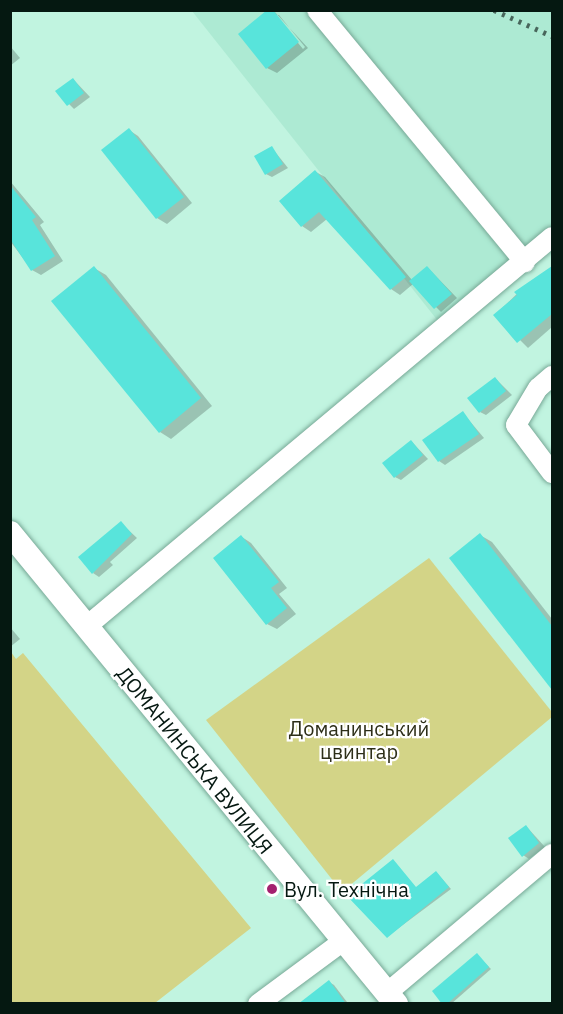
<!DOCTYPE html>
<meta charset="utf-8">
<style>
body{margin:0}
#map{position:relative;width:563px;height:1014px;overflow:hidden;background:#c1f4e0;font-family:"IBM Plex Sans",sans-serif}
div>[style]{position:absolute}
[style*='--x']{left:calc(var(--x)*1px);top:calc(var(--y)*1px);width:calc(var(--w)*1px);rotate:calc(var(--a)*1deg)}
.built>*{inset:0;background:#adead3}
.green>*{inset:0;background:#d3d487}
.shadow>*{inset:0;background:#0003}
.building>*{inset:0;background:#58e4db}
.roads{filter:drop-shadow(0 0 2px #77a896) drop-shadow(0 0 2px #77a896)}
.minor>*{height:20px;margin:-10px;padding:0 10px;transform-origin:10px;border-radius:10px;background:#fff}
.major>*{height:24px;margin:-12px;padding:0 12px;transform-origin:12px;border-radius:12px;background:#fff}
.rail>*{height:4.5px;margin-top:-2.25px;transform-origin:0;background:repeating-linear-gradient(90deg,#48665b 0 3px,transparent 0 9px)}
.dots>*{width:16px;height:16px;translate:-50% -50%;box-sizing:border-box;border:3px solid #fff;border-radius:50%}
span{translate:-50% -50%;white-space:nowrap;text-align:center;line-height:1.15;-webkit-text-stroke:4.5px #fff;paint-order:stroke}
.park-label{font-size:20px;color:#2d2e18}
.street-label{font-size:20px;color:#051811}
.poi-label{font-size:20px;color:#051811}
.left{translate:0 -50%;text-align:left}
.frame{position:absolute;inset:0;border:12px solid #051811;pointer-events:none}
</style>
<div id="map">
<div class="built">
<div style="clip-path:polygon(192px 11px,552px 11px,552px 228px,438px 321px)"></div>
</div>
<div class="green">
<div style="clip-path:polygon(429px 558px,552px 712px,552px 717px,342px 892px,206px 720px)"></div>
<div style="clip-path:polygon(11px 652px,16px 659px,23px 653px,251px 928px,155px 1003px,11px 1003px)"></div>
</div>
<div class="shadow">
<div style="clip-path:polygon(evenodd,273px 10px,308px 48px,277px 73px,267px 68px,273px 10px,275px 15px,279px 15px,305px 47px,303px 49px,275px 15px)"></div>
<div style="clip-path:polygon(10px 46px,20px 58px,10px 66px)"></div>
<div style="clip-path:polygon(73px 79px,90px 97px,74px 109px,57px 92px)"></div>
<div style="clip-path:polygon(129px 130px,138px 136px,192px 203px,167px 224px,157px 218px)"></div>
<div style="clip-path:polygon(272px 148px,288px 168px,272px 177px,266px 174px)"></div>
<div style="clip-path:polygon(316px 172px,325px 177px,412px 280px,427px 267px,457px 298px,441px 312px,413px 284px,400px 295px,391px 289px,327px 219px,311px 232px,302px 226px)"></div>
<div style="clip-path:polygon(10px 181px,44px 222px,40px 225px,63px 261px,41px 275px,32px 270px,10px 241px)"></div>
<div style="clip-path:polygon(94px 268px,106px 275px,212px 406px,171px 439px,160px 432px)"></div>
<div style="clip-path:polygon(552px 268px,552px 327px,528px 348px,495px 315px,527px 284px)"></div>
<div style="clip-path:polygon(495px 378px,512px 395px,486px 415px,480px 412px)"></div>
<div style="clip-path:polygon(463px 413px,484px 438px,445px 465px,439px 461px)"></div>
<div style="clip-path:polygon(412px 442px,428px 459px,401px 480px,395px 477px)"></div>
<div style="clip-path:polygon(121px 523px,137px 538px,110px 562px,113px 565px,99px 577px,93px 573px)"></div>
<div style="clip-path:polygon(480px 535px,492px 542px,552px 619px,552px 684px,548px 681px)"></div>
<div style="clip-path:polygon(242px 537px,251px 543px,287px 588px,279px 594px,296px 614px,277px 629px,267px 624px)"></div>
<div style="clip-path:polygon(10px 627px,20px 639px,10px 647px)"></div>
<div style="clip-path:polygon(526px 826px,545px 847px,529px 859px,523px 855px)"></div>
<div style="clip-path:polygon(436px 872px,451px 889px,388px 936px,417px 888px)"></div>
<div style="clip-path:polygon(477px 955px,491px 969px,451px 1004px,444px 1004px)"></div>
<div style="clip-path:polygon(329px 982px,334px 985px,347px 1002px,344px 1004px)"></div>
</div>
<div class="building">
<div style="clip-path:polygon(267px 10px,273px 10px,299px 42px,266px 69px,238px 34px)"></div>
<div style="clip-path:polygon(73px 78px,84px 93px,67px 106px,55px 91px)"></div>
<div style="clip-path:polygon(129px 128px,184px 197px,156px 219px,101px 150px)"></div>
<div style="clip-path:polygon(272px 146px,283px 164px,265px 175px,254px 156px)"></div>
<div style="clip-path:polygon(315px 170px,406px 277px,390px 290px,319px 212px,301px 227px,279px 201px)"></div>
<div style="clip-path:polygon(10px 185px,36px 217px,32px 220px,55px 256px,31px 271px,10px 239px)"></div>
<div style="clip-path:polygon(94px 266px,201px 398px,159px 433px,51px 301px)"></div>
<div style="clip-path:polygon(427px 266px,452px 294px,434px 309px,409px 281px)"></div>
<div style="clip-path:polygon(552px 266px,552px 314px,517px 343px,493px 315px,517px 295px,514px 292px)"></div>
<div style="clip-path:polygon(495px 377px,506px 391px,479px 413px,467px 398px)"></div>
<div style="clip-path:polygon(463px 411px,479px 434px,438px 462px,422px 440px)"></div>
<div style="clip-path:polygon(411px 440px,423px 455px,394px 478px,382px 463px)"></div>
<div style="clip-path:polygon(121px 521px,132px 534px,92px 574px,78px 557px)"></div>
<div style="clip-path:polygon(480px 533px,552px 626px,552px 690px,449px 558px)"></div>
<div style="clip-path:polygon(241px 535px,279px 582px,271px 588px,287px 608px,266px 625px,213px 558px)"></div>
<div style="clip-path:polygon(526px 825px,539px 843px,522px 857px,508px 838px)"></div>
<div style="clip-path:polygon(393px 859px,416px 887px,436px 871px,449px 887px,387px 938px,347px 896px)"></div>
<div style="clip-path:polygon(477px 953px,489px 967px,447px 1004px,442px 1004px,432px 991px)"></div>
<div style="clip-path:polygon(329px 980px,346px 1004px,298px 1004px)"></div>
</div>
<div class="roads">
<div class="minor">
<div style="--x:317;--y:10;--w:327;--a:50.5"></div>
<div style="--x:552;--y:376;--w:18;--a:139"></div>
<div style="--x:538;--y:388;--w:43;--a:120.7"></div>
<div style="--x:516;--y:425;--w:60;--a:53.1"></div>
<div style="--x:87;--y:626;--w:606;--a:-39.91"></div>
<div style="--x:387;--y:993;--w:216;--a:-40.1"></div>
<div style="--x:258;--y:1004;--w:106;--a:-36.5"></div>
</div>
<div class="major">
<div style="--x:10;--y:533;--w:609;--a:50.66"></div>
</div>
</div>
<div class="rail">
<div style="--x:494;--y:10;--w:64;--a:24.1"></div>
</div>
<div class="dots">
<div style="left:272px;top:889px;background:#a3216f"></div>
</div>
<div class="park-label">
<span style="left:359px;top:740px">Доманинський<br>цвинтар</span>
</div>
<div class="street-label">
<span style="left:195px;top:760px;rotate:51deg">ДОМАНИНСЬКА ВУЛИЦЯ</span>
</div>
<div class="poi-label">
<span class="left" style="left:284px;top:889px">Вул. Технічна</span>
</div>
<div class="frame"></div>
</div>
